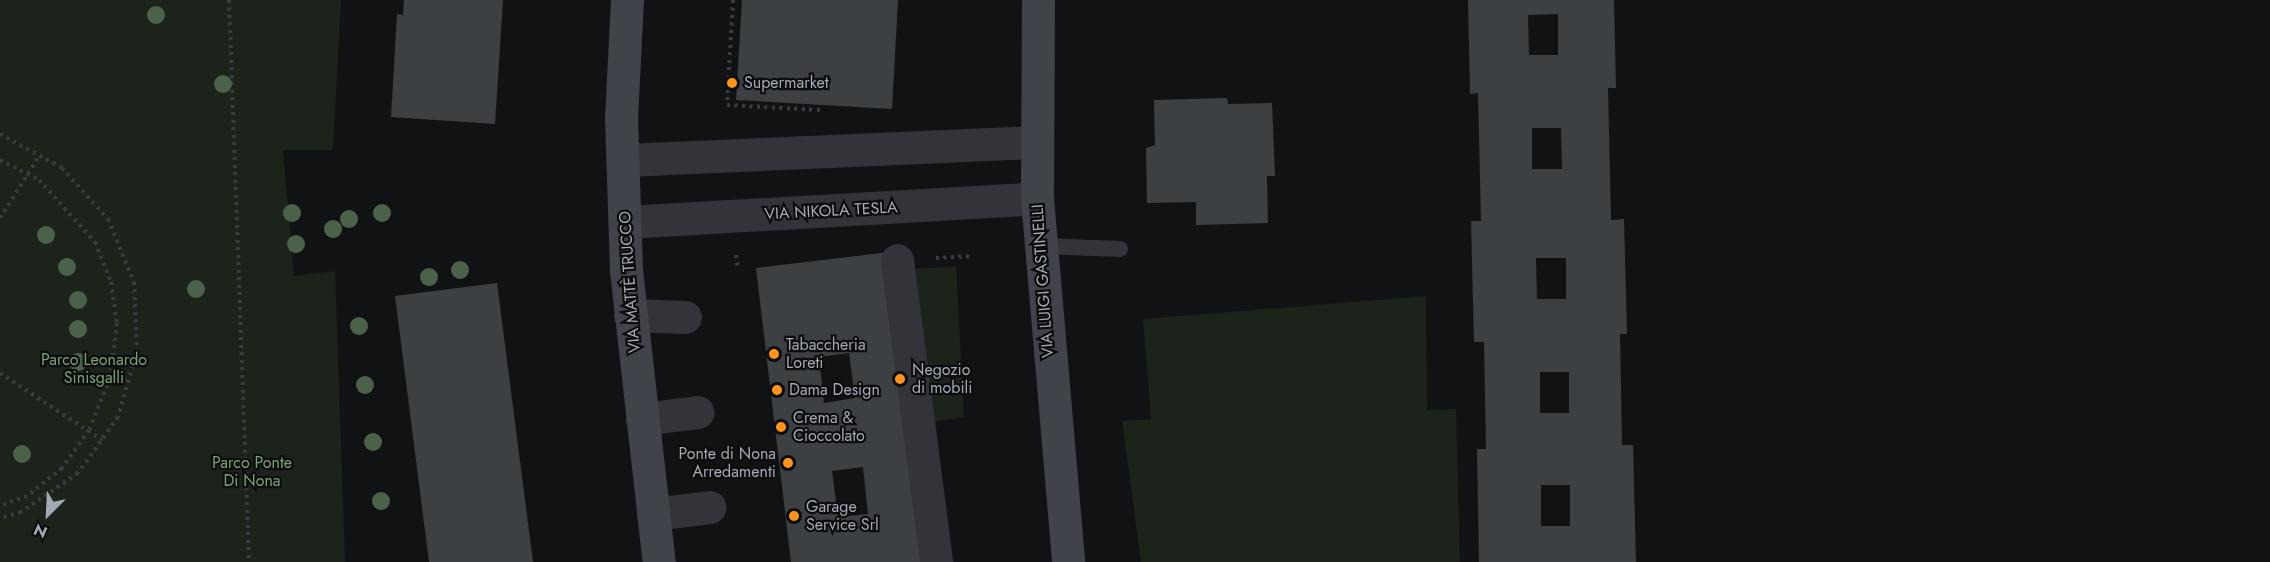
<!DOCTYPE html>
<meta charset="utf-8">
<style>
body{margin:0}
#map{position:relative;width:2270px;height:562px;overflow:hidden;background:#111213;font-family:Jost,sans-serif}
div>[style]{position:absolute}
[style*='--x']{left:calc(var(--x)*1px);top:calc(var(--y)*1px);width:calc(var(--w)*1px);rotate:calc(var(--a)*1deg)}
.green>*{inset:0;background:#1b231b}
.building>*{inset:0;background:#3d4043}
.path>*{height:4px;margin-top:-2px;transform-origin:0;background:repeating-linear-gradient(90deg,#383b40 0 3px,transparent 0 7.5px)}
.lane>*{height:16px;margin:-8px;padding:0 8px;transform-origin:8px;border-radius:8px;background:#323439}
.street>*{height:33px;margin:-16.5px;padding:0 16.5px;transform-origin:16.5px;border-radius:16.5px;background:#323439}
.secondary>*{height:33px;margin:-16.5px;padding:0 16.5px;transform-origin:16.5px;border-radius:16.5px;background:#404349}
.trees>*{width:18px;height:18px;margin:-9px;border-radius:50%;background:#4b614a}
.dots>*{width:16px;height:16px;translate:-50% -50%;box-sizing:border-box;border:3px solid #0d0d0e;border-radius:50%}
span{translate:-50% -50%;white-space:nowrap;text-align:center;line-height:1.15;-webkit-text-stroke:4.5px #0d0d0e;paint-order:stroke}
.poi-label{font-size:16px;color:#a2aab5}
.left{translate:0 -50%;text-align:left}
.right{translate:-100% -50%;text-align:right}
.street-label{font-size:16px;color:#a2aab5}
.park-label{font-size:16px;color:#7aa277}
.north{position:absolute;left:18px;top:484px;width:60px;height:60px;-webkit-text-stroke:4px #0d0d0e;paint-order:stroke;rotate:204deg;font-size:16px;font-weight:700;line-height:24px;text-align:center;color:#a2aab5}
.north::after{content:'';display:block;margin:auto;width:21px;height:27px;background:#a2aab5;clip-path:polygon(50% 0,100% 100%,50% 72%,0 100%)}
</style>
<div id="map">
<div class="green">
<div style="clip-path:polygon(0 0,341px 0,333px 150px,283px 150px,294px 276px,335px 271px,345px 562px,0 562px)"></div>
<div style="clip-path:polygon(956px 266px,964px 417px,933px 422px,915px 269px)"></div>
<div style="clip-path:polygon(1426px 296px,1427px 410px,1456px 409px,1460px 562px,1141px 562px,1122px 421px,1151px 419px,1143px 319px)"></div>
</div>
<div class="building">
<div style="clip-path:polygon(404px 0,503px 0,495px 124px,391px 117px,397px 14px,403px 15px)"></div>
<div style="clip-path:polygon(742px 0,898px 0,892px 109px,736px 100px)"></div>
<div style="clip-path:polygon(evenodd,1468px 0,1614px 0,1616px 88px,1608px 88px,1611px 220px,1624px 219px,1627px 334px,1620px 334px,1622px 445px,1633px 445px,1636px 562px,1479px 562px,1477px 449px,1486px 449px,1484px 342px,1474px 342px,1471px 221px,1481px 221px,1478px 93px,1470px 94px,1468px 0,1558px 14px,1558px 55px,1529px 55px,1528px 15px,1558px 14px,1468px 0,1532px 128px,1561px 128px,1562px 169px,1532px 169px,1532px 128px,1468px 0,1536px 258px,1566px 258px,1566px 299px,1537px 299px,1536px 258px,1468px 0,1540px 372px,1569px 372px,1569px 413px,1540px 413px,1540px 372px,1468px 0,1541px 485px,1570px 485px,1570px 526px,1541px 526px,1541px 485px)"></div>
<div style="clip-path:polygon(1227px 98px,1228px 104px,1272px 103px,1275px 176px,1267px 176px,1268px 223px,1196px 225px,1196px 202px,1147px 203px,1146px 148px,1155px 145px,1154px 100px)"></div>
<div style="clip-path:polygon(evenodd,890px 252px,926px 562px,791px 562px,756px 268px,890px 252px,849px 353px,855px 398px,824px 403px,819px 357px,849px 353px,890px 252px,863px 467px,868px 514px,838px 517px,832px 471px,863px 467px)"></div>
<div style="clip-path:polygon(497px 283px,533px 562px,429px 562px,395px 296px)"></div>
</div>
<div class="path">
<div style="--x:229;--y:0;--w:562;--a:87.96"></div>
<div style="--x:733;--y:0;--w:105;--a:93.3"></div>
<div style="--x:727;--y:105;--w:93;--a:3.1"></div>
<div style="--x:0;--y:134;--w:71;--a:28.7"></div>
<div style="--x:62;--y:168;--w:69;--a:48"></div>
<div style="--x:108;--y:219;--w:68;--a:67.6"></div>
<div style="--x:134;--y:282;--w:69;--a:87.5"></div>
<div style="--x:137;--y:351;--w:69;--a:106.1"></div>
<div style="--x:118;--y:417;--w:69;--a:125.5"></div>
<div style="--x:78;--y:473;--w:69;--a:145.6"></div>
<div style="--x:21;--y:512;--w:22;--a:164"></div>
<div style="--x:0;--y:160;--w:44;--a:27.1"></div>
<div style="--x:39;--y:180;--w:84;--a:47.9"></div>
<div style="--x:95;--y:242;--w:43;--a:68.2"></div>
<div style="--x:111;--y:282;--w:41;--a:81.7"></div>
<div style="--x:117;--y:323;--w:55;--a:97.3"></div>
<div style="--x:110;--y:378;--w:56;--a:112"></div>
<div style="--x:89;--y:430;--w:47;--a:125.4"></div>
<div style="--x:62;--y:468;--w:45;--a:141.3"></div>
<div style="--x:27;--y:496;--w:29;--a:160"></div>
<div style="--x:0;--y:218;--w:75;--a:-57.6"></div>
<div style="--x:736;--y:255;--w:14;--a:82"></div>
<div style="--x:936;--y:258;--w:35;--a:-3"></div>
<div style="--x:0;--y:373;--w:122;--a:33.3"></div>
</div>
<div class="lane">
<div style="--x:1041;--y:246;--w:79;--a:2.2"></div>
</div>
<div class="street">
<div style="--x:624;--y:160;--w:410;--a:-2.5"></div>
<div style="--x:626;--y:222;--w:412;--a:-3.3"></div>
<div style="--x:897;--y:260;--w:305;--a:82.6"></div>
<div style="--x:630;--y:315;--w:55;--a:2.1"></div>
<div style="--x:642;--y:419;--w:56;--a:-7.1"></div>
<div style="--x:653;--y:514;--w:57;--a:-7"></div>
</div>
<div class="secondary">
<div style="--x:627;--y:0;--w:118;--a:92.9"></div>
<div style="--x:621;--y:118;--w:152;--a:88.1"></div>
<div style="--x:626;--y:270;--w:294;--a:83.6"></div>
<div style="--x:1038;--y:0;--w:198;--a:90.3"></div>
<div style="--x:1037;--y:198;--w:365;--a:85.1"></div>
</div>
<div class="trees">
<div style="left:156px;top:15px"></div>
<div style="left:223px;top:84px"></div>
<div style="left:292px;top:213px"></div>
<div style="left:382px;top:213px"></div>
<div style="left:349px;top:219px"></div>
<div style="left:333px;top:229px"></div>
<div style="left:46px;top:235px"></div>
<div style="left:296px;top:244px"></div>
<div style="left:67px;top:267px"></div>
<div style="left:460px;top:270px"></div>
<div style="left:429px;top:277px"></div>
<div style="left:196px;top:289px"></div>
<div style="left:78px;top:300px"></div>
<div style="left:359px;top:326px"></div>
<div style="left:78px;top:329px"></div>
<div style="left:78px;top:362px"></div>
<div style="left:365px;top:385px"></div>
<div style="left:373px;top:442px"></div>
<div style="left:22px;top:454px"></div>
<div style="left:381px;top:501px"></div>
</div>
<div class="dots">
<div style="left:732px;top:83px;background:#ff931e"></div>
<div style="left:774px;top:354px;background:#ff931e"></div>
<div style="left:900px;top:379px;background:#ff931e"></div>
<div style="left:777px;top:390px;background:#ff931e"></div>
<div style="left:781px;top:427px;background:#ff931e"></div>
<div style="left:788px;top:463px;background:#ff931e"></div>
<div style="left:794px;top:516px;background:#ff931e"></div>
</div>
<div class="poi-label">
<span class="left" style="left:744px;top:83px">Supermarket</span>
<span class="left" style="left:786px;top:354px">Tabaccheria<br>Loreti</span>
<span class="left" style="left:912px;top:379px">Negozio<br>di mobili</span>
<span class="left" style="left:789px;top:390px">Dama Design</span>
<span class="left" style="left:793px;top:427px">Crema &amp;<br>Cioccolato</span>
<span class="right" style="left:776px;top:463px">Ponte di Nona<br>Arredamenti</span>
<span class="left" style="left:806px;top:516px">Garage<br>Service Srl</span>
</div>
<div class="street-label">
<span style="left:831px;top:211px;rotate:-3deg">VIA NIKOLA TESLA</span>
<span style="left:1043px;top:281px;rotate:-94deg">VIA LUIGI GASTINELLI</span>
<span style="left:630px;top:282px;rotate:-94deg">VIA MATTÈ TRUCCO</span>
</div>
<div class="park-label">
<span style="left:94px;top:369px">Parco Leonardo<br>Sinisgalli</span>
<span style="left:252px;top:472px">Parco Ponte<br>Di Nona</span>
</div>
<div class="north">N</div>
</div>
